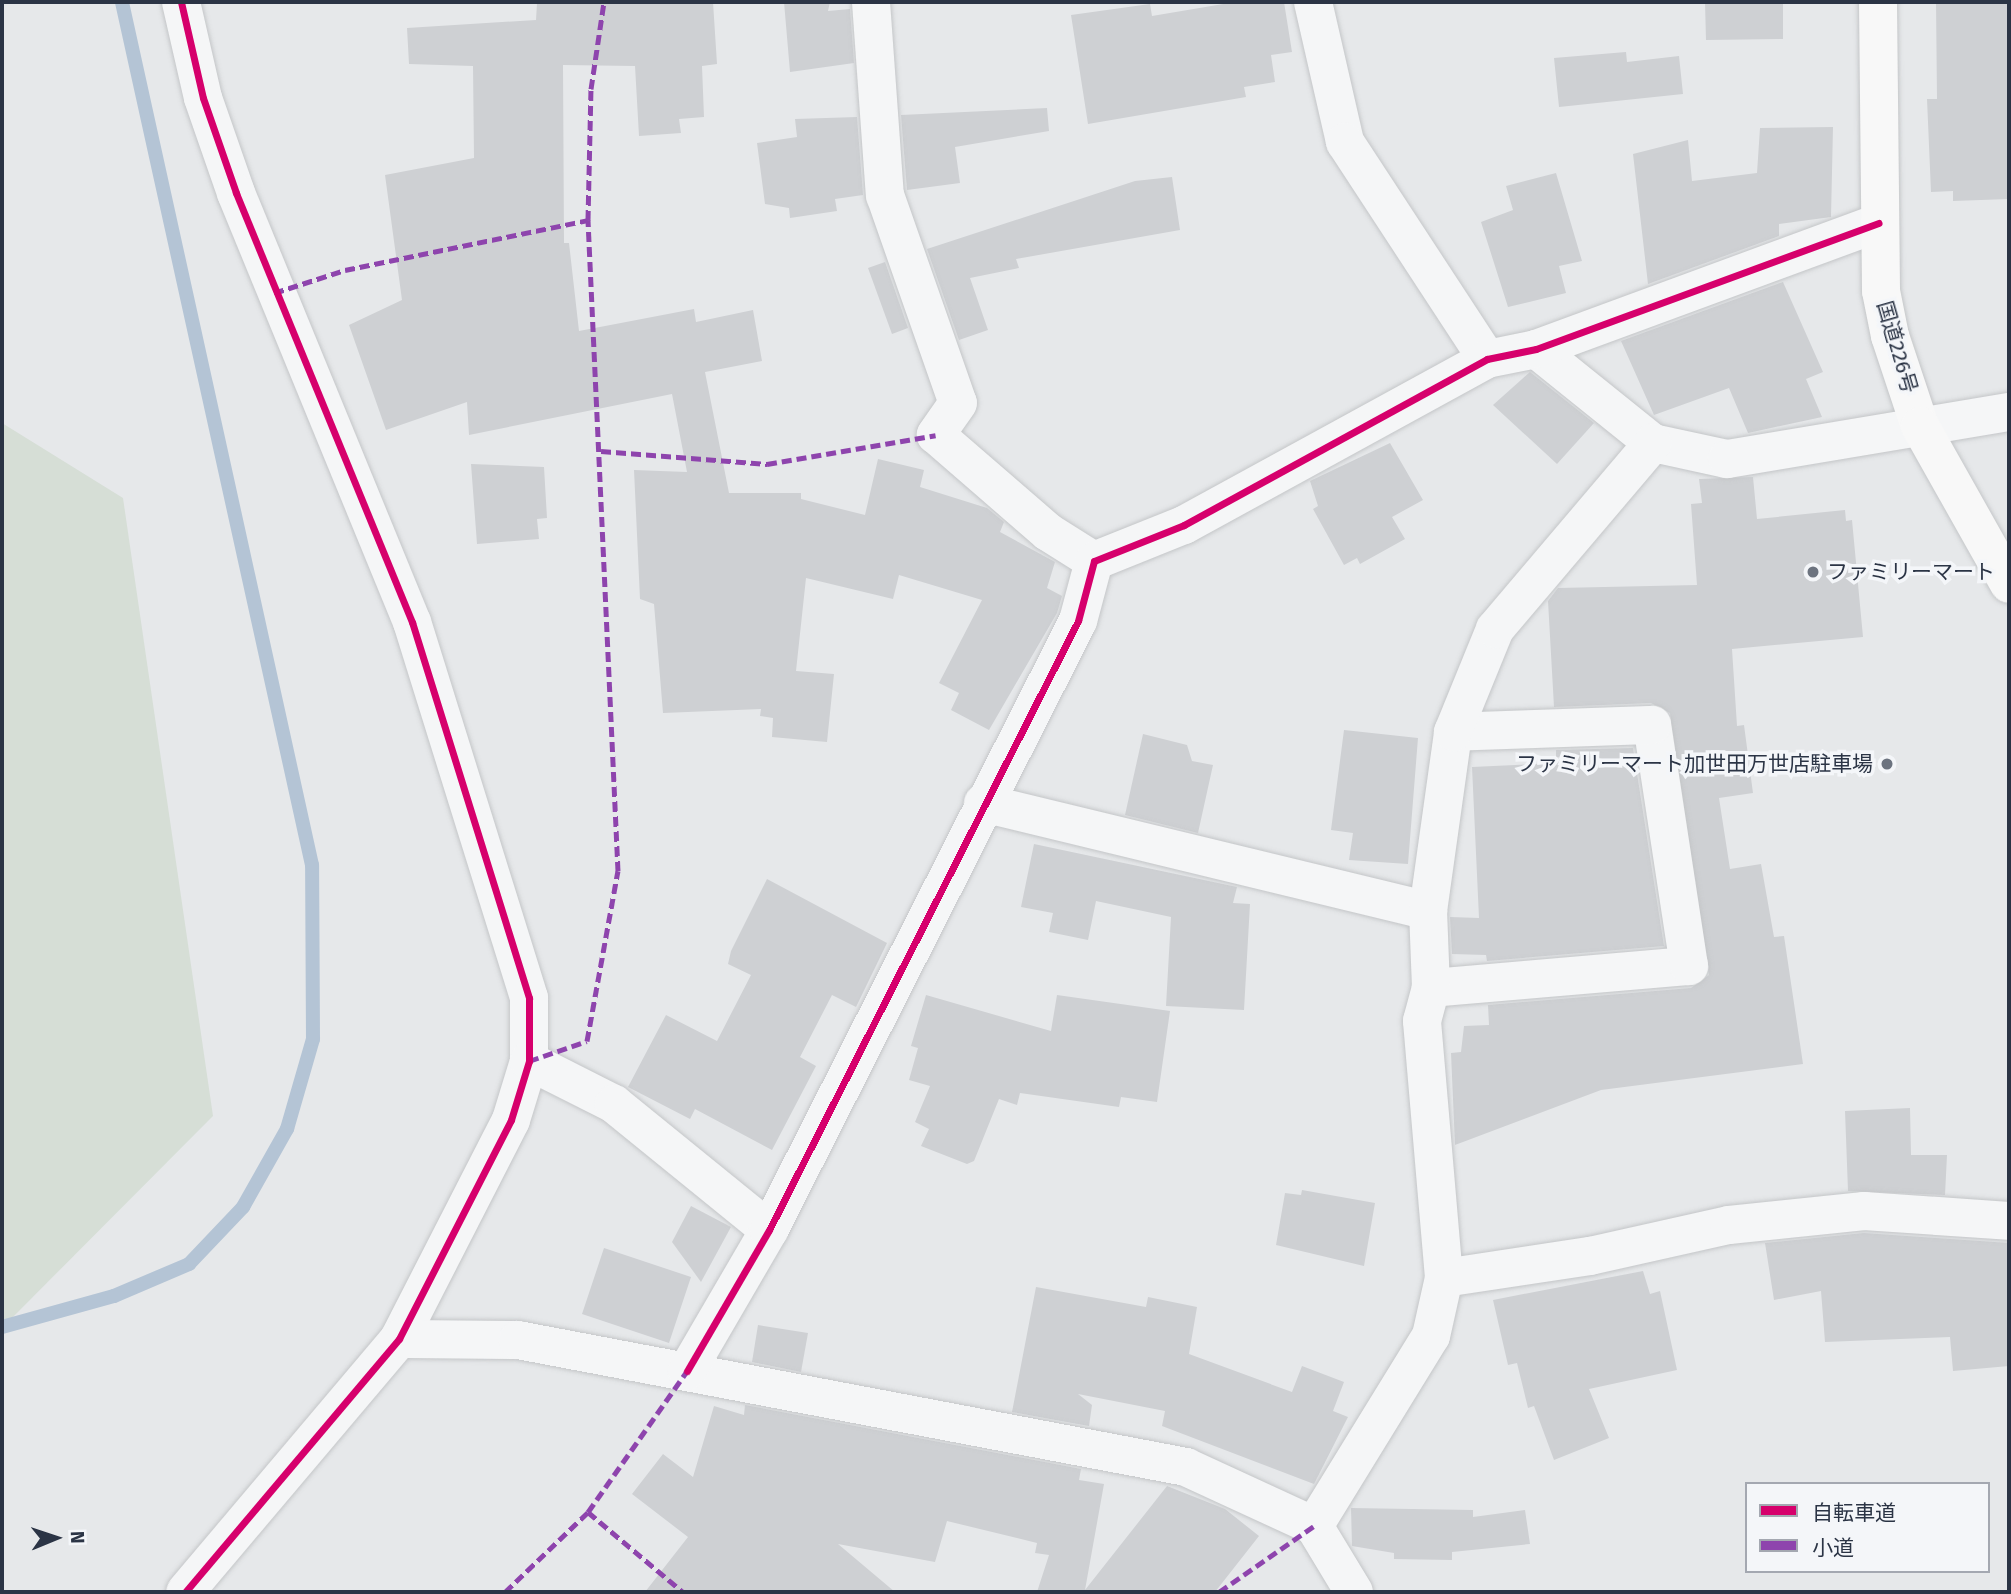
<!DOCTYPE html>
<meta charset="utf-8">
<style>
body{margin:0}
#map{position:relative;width:2011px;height:1594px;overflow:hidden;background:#e6e8ea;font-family:"Fira Sans","Noto Sans JP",sans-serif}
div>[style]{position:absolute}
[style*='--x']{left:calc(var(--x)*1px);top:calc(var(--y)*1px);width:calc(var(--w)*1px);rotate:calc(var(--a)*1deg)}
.green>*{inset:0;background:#d6ded6}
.stream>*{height:14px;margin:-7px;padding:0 7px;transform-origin:7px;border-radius:7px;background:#b4c4d5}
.building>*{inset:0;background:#ced0d3}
.roads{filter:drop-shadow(0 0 2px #c4c6c8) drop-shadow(0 0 2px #c4c6c8)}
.minor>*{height:38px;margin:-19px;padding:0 19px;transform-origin:19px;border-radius:19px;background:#f5f6f7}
.highway>*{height:38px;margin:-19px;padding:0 19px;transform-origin:19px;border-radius:19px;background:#f8f8f8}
.quiet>*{height:5px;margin-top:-2.5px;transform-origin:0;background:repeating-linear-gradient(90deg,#8e44ad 0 10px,transparent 0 15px)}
.cycleway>*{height:7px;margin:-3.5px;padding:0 3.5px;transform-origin:3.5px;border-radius:3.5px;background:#d6006c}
.dots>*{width:19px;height:19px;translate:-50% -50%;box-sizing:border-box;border:4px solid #f4f6f9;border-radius:50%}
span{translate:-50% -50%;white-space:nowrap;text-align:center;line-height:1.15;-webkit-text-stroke:7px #f4f6f9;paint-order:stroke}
.street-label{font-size:21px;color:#2b3445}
.poi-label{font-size:21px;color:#2b3445}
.left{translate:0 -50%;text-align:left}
.right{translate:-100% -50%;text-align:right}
.frame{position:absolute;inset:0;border:4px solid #2b3445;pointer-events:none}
.legend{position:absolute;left:1745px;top:1482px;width:245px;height:91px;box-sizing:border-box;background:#f4f6f9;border:2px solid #a4a8b1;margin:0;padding:9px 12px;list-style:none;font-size:21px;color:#2b3445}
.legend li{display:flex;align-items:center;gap:14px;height:35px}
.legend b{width:35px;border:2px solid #a4a8b1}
.north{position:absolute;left:21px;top:1503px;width:70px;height:70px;-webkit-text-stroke:5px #f4f6f9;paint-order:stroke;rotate:88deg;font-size:19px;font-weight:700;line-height:28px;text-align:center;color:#2b3445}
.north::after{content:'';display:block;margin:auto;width:24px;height:32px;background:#2b3445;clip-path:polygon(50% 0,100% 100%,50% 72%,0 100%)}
</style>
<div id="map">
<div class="green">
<div style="clip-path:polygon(2px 423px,123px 498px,213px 1116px,2px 1328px)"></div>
</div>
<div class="stream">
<div style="--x:2;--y:1327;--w:116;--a:-15.5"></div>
<div style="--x:114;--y:1296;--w:82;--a:-23.1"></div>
<div style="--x:189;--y:1264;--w:79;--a:-46.5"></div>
<div style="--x:243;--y:1207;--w:90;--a:-60.6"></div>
<div style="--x:287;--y:1129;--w:94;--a:-73.9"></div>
<div style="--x:313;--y:1039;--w:174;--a:-90.3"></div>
<div style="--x:312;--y:865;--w:884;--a:-102.42"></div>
</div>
<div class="building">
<div style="clip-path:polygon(630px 2px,713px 2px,717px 64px,702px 66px,704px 117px,679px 119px,681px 133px,639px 136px,635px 66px,563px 65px,564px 243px,569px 243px,579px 331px,694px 309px,696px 322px,753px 310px,762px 361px,705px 372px,729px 493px,801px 493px,801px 499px,865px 515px,878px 459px,924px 470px,920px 487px,987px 508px,1004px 522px,1000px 532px,1055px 562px,1047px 588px,1062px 596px,1057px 613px,989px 730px,951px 710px,959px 693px,939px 683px,982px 600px,899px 575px,893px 599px,806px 578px,796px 671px,834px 674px,827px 742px,772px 737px,773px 718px,760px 716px,761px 709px,663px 713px,654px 604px,640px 599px,634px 470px,687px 472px,672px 394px,469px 435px,467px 402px,386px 430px,349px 325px,402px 300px,385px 175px,474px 158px,473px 66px,409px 64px,407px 28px,536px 20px,537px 3px)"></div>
<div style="clip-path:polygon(784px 2px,830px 2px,828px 11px,850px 9px,854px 63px,790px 72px)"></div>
<div style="clip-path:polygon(1235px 2px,1284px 2px,1292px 52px,1271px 55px,1275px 82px,1244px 87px,1246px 97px,1088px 124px,1071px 15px,1150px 4px,1152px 16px)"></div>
<div style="clip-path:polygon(1705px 2px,1783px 2px,1783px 39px,1706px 40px)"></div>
<div style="clip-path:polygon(1936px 2px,2009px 2px,2009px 199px,1953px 201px,1953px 191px,1931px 192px,1927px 99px,1937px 99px)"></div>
<div style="clip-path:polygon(1626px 52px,1627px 62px,1679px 56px,1683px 94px,1559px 107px,1554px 58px)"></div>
<div style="clip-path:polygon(1047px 108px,1049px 131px,955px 147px,960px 183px,907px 190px,901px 115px)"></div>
<div style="clip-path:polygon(857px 117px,863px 195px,835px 199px,837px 211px,790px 218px,789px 208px,765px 204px,757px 143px,797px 137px,795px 119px)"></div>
<div style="clip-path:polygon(1833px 127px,1831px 217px,1779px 224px,1779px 236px,1648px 284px,1633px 154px,1688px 140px,1692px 181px,1757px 173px,1760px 128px)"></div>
<div style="clip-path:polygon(1556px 173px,1582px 261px,1559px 266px,1566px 293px,1508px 307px,1481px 222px,1513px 210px,1506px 186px)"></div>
<div style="clip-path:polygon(1172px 177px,1180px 230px,1016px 259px,1019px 268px,970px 278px,988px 330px,959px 340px,927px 249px,1135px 181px)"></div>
<div style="clip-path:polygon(885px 262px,908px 328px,892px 334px,868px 268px)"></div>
<div style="clip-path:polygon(1783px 282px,1823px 372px,1806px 379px,1822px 417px,1748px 433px,1729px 388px,1654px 415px,1621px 341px)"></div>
<div style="clip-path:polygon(1530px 372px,1594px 423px,1557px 464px,1493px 405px)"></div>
<div style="clip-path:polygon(1390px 443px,1423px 500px,1392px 517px,1405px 539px,1360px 564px,1357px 558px,1344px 565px,1313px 509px,1318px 506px,1310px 481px)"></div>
<div style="clip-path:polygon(471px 464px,544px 467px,547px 518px,537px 519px,539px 539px,477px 544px)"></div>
<div style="clip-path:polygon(1753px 477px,1757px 519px,1845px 510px,1846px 521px,1852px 520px,1863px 637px,1732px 649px,1737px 726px,1744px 725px,1753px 793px,1719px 798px,1730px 869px,1761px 864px,1774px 937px,1784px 936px,1803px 1064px,1601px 1090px,1455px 1145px,1451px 1053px,1461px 1052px,1464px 1026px,1489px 1025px,1488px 1005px,1691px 988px,1709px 975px,1670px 713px,1651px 703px,1554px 707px,1548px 601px,1558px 588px,1697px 585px,1691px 504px,1702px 503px,1699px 479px)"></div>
<div style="clip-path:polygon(1344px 730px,1418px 738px,1408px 864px,1349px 860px,1353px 833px,1331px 830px)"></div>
<div style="clip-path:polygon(1143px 734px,1187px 745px,1192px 761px,1213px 765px,1198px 833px,1125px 815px)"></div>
<div style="clip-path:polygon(1633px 748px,1664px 946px,1487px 961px,1486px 955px,1452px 954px,1450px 917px,1479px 918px,1472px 767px,1556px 763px,1556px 750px)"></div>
<div style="clip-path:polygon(1034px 844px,1237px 887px,1233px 903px,1250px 904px,1244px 1010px,1166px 1006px,1171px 917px,1096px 901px,1088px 940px,1049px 932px,1053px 913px,1021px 907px)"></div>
<div style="clip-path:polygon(767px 879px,887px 943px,856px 1007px,832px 995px,800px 1057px,816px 1066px,772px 1150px,695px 1109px,690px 1119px,628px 1087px,666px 1015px,717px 1041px,751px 975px,728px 964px,731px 951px)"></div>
<div style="clip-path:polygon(926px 995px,1051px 1031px,1057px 995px,1170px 1011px,1157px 1102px,1121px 1097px,1119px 1107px,1020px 1093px,1017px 1105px,999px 1099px,974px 1161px,967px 1164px,921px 1146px,929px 1129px,915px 1122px,930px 1086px,909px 1080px,918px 1048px,911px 1046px)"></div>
<div style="clip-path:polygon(1910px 1108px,1911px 1155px,1947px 1155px,1945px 1195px,1848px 1191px,1845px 1111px)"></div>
<div style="clip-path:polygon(1302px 1190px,1375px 1203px,1364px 1266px,1276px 1245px,1285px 1193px,1301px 1195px)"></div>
<div style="clip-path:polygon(691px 1206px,731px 1227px,701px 1282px,672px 1242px)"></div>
<div style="clip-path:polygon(1864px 1233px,2009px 1243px,2009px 1366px,1953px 1371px,1950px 1337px,1825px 1342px,1821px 1291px,1774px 1300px,1765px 1243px)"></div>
<div style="clip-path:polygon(604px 1248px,691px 1277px,669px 1343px,582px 1314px)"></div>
<div style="clip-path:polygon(1643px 1271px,1650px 1294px,1660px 1291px,1677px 1370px,1589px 1389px,1609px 1438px,1554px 1460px,1534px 1406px,1528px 1408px,1517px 1363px,1508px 1365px,1493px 1300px)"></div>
<div style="clip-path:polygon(1036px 1287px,1146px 1307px,1148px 1297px,1197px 1307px,1189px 1354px,1292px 1392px,1302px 1366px,1344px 1382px,1333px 1411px,1348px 1417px,1314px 1484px,1162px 1426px,1165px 1411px,1078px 1394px,1092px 1405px,1089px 1426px,1012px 1412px)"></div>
<div style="clip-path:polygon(758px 1325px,808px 1333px,801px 1372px,752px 1362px)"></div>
<div style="clip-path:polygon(745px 1405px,1081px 1469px,1079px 1480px,1104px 1484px,1085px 1590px,1167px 1486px,1225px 1509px,1259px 1536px,1215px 1592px,1037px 1592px,1049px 1555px,1035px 1553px,1037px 1543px,947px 1521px,935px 1562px,838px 1544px,895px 1592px,645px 1592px,688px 1537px,632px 1494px,663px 1454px,693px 1477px,714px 1406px,744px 1415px)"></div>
<div style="clip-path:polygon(1351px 1508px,1473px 1510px,1473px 1517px,1525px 1510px,1530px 1544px,1452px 1552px,1452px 1560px,1394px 1559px,1394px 1553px,1352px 1546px)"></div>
</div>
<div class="roads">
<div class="minor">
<div style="--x:181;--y:2;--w:98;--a:77.1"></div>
<div style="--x:203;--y:98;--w:101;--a:70.8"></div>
<div style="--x:236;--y:193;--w:464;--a:67.7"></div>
<div style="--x:412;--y:622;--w:394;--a:72.7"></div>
<div style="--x:529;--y:998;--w:63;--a:90"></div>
<div style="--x:529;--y:1061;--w:62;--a:107"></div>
<div style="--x:511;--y:1120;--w:246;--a:117.1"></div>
<div style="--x:399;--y:1339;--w:331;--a:130.2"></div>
<div style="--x:871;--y:2;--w:194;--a:85.9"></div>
<div style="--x:885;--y:195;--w:220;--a:70.7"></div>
<div style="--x:958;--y:403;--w:39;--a:125"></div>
<div style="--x:936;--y:435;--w:148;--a:40.9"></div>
<div style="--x:1048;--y:532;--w:54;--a:32.2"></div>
<div style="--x:1313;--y:2;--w:144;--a:77.1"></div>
<div style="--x:1345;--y:142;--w:259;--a:56.8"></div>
<div style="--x:1536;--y:349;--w:150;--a:38.8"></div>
<div style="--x:1653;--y:443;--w:76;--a:12.2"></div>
<div style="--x:1727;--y:459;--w:286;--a:-9.5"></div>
<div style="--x:983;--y:803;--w:458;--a:13.6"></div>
<div style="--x:1431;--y:988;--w:259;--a:-4.9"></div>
<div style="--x:1689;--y:966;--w:244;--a:-98.7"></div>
<div style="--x:1652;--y:725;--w:199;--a:178"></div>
<div style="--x:529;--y:1061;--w:95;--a:26.8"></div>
<div style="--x:614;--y:1104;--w:200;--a:39.1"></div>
<div style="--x:1444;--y:1278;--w:258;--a:-94.9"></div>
<div style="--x:1422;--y:1021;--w:34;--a:-75"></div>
<div style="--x:1431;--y:988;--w:77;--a:-92.2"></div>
<div style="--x:1428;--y:911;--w:181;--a:-82"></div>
<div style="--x:1453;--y:732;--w:111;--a:-67.8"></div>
<div style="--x:1495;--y:629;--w:244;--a:-49.7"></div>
<div style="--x:399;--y:1339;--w:119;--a:0.5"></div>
<div style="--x:518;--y:1340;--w:680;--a:10.76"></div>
<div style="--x:1186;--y:1467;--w:141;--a:24.7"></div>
<div style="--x:1314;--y:1526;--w:77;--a:58.8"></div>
<div style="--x:687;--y:1371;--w:163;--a:-59.8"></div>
<div style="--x:769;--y:1230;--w:683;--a:-63.1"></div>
<div style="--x:1078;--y:621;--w:62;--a:-75.1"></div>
<div style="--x:1094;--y:561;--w:97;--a:-21.8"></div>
<div style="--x:1184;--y:525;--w:345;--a:-28.7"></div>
<div style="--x:1487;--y:359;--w:50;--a:-11.5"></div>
<div style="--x:1536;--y:349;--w:365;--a:-20.2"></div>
<div style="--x:1314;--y:1526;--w:223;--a:-58.4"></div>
<div style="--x:1431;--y:1336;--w:59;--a:-77.4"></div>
<div style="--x:1444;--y:1278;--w:148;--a:-8.6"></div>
<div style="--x:1590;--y:1256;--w:142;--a:-12.6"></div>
<div style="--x:1729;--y:1225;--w:136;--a:-5.9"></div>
<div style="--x:1864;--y:1211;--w:145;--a:3.9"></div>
</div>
<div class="highway">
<div style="--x:1878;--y:2;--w:289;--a:89.4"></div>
<div style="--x:1881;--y:291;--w:46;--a:78.7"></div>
<div style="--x:1890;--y:336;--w:95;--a:71.6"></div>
<div style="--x:1920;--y:426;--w:181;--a:60.6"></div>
</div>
</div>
<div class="quiet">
<div style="--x:274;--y:293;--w:75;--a:-17.9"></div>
<div style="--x:345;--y:270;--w:248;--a:-11.6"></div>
<div style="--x:601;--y:451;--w:167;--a:4.5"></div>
<div style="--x:767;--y:464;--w:171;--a:-9.7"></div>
<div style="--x:529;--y:1061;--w:61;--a:-19"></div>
<div style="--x:587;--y:1041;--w:173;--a:-79.7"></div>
<div style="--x:618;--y:871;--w:652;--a:-92.64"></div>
<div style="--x:588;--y:220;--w:131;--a:-88.7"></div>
<div style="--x:591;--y:89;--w:88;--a:-81.5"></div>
<div style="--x:588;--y:1512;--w:124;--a:40.1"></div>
<div style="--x:505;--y:1592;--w:115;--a:-43.9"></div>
<div style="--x:588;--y:1512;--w:172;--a:-54.9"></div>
<div style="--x:1219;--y:1592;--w:116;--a:-34.8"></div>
</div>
<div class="cycleway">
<div style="--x:181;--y:2;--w:98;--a:77.1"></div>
<div style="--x:203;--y:98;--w:101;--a:70.8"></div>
<div style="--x:236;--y:193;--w:464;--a:67.7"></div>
<div style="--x:412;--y:622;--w:394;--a:72.7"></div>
<div style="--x:529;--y:998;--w:63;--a:90"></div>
<div style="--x:529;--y:1061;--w:62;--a:107"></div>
<div style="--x:511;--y:1120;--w:246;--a:117.1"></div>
<div style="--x:399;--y:1339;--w:331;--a:130.2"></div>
<div style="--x:687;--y:1371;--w:163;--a:-59.8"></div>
<div style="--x:769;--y:1230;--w:683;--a:-63.1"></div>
<div style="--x:1078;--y:621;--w:62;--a:-75.1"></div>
<div style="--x:1094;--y:561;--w:97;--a:-21.8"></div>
<div style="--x:1184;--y:525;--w:345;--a:-28.7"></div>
<div style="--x:1487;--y:359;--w:50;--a:-11.5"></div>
<div style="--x:1536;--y:349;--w:365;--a:-20.2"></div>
</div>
<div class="dots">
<div style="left:1813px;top:572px;background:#6c737f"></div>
<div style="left:1887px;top:764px;background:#6c737f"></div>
</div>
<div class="street-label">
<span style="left:1897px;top:347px;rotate:74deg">国道226号</span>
</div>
<div class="poi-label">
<span class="left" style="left:1827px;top:572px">ファミリーマート</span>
<span class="right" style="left:1873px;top:764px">ファミリーマート加世田万世店駐車場</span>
</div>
<div class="frame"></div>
<ul class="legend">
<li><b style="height:9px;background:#d6006c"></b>自転車道</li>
<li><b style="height:9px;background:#8e44ad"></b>小道</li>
</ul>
<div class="north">N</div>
</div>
